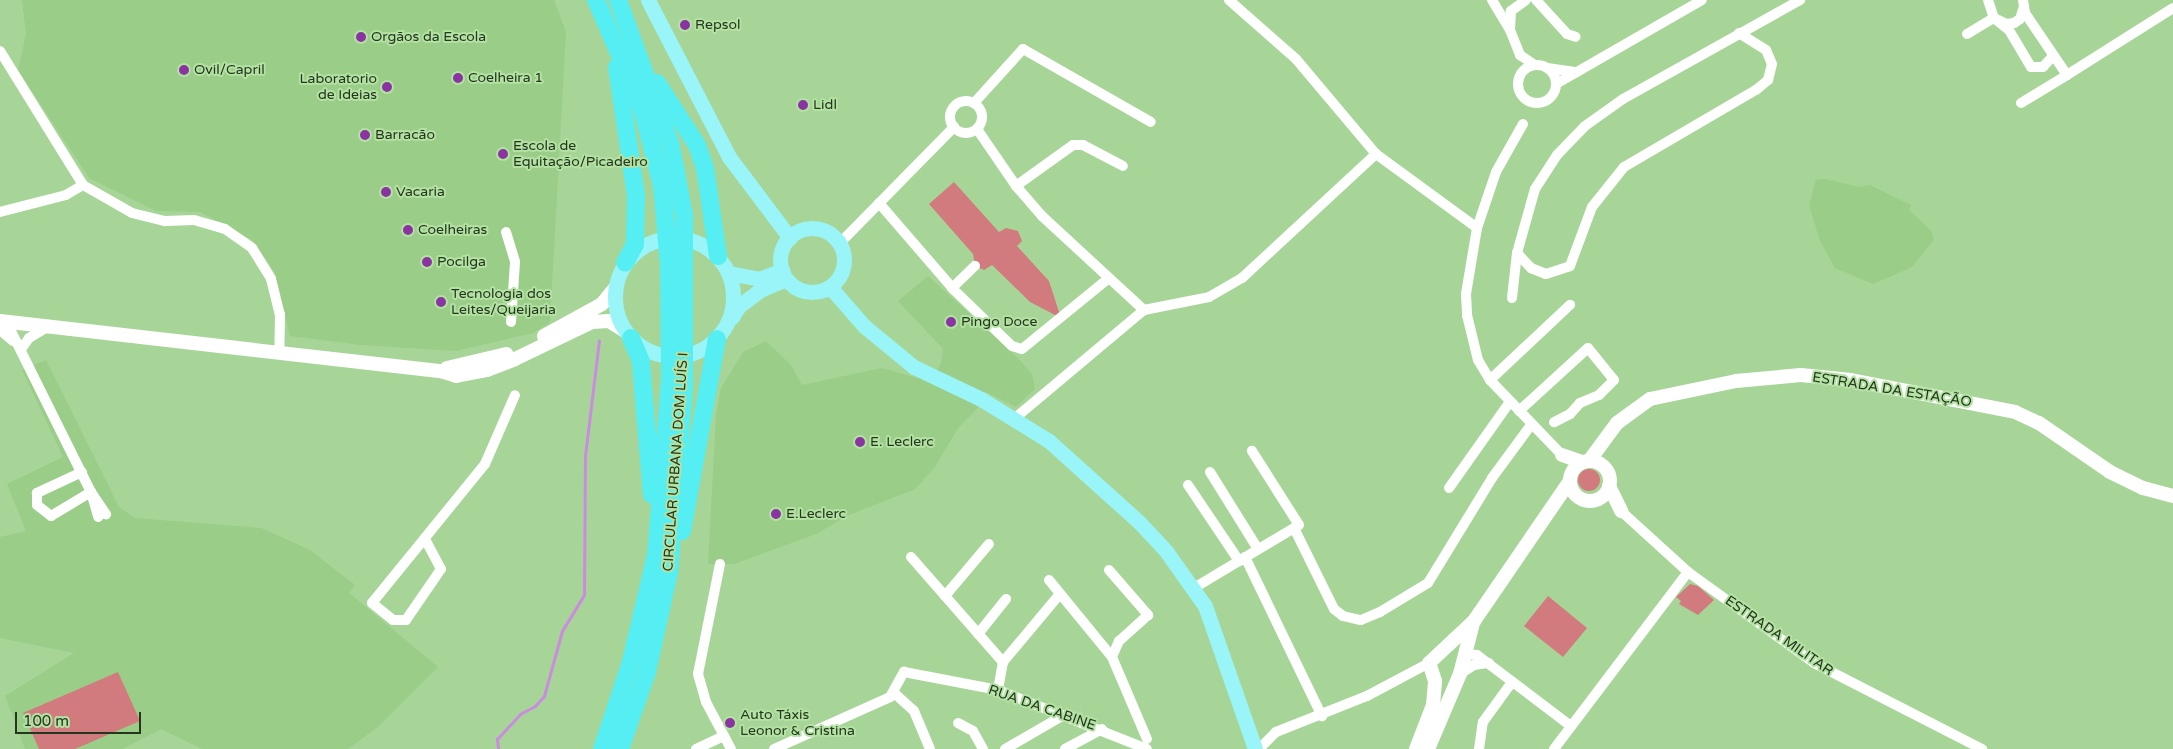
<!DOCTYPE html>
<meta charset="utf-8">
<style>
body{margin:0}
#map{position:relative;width:2173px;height:749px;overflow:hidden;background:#a7d597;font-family:"Varela Round",sans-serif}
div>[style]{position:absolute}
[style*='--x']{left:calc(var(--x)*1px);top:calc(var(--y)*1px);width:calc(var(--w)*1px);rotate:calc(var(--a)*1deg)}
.built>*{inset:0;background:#9acd88}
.green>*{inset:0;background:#d27b7e}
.round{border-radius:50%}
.stream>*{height:2.5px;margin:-1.25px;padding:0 1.25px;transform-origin:1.25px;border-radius:1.25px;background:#cb8cdf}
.street>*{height:10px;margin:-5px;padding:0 5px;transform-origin:5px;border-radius:5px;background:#fff}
.street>.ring{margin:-5px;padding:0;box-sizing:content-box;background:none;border:10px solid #fff;border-radius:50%}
.secondary>*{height:14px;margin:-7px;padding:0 7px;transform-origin:7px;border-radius:7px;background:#fff}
.secondary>.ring{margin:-7px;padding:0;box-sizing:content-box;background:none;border:14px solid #fff;border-radius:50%}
.primary>*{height:15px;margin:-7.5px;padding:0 7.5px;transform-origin:7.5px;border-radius:7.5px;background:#99f5f8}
.primary>.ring{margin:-7.5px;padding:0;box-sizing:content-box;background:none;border:15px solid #99f5f8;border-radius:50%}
.highway>*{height:18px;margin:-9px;padding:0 9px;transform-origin:9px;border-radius:9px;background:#55eef3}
.dots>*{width:14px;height:14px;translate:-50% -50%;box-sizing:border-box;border:2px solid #b3e2a3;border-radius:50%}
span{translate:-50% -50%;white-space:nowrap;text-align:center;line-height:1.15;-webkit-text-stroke:4px #b3e2a3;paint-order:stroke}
.poi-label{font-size:14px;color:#24361e}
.left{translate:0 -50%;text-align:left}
.right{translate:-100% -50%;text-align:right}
.street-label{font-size:14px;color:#24361e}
.scale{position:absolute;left:15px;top:712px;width:126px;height:22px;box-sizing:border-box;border:2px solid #24361e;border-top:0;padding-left:6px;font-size:15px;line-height:18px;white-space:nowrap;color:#24361e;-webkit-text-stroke:4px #b3e2a3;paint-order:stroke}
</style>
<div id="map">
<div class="built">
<div style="clip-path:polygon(22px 0,554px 0,566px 32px,550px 322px,533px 333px,456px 351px,361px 345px,290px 336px,274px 271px,252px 240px,200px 212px,156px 211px,89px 178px,18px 70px,26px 34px)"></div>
<div style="clip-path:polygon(1825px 179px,1859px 187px,1870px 185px,1911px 205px,1909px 210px,1931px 231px,1934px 240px,1912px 267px,1873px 284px,1835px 268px,1820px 241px,1809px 205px,1816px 180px)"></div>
<div style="clip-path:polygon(928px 276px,1017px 357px,1032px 374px,1035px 389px,1016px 407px,986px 392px,977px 409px,958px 428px,935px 467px,915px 489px,849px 515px,816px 534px,734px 564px,708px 564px,716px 415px,721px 388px,743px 352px,766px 341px,791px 365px,802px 385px,882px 368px,921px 379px,935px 373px,941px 363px,943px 349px,898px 301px)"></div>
<div style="clip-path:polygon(46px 360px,119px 507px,135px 518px,261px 528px,310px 550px,355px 585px,349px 593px,438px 667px,379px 726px,348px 749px,202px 749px,161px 729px,123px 749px,25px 749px,5px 696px,74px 653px,0 638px,0 537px,26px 531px,7px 484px,63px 457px,22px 370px)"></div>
</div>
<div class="green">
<div style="clip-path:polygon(954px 182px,999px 232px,1006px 228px,1018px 231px,1022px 241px,1017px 246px,1049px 281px,1061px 318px,1030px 302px,992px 265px,984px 270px,975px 266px,973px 254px,929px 204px)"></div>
<div class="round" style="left:1578px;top:469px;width:22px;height:22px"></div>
<div style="clip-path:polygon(1690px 584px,1698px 586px,1714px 600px,1698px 615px,1679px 604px,1681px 601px,1676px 597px)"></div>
<div style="clip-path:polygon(1548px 596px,1587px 628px,1563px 657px,1524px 626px)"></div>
<div style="clip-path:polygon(118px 672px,140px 721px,75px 749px,39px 749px,23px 713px)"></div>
</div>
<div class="stream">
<div style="--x:498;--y:749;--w:10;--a:-96"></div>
<div style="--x:497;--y:739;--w:34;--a:-47"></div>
<div style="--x:520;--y:714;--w:17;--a:-28"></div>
<div style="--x:535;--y:706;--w:13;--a:-48"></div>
<div style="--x:544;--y:696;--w:67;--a:-74.5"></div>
<div style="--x:562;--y:631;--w:42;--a:-58.6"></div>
<div style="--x:584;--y:595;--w:139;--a:-89.6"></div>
<div style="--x:585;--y:456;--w:116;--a:-83.1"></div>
</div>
<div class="street">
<div style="--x:1229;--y:0;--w:89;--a:41.4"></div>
<div style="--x:1296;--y:59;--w:124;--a:49.9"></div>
<div style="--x:1376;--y:154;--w:125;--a:36.2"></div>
<div style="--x:1492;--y:0;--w:35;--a:59"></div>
<div style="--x:1526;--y:0;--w:19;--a:144"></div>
<div style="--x:1511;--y:11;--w:19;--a:93"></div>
<div style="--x:1510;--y:30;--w:27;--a:68"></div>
<div style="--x:1520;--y:55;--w:18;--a:34"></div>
<div style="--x:1536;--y:0;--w:46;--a:47.6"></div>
<div style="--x:1567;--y:34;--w:9;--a:18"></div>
<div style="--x:1988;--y:0;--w:19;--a:72"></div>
<div style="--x:1994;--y:18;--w:19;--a:39"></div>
<div style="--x:2009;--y:30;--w:43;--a:59.3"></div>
<div style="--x:2031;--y:67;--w:12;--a:0"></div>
<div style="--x:2043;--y:67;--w:15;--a:-48"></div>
<div style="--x:2023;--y:0;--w:13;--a:81"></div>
<div style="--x:2025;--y:13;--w:75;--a:55.9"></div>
<div style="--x:2067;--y:75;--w:125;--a:-32.3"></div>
<div style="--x:1967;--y:34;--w:31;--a:-31"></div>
<div style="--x:1994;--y:18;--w:14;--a:25"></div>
<div style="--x:2007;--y:24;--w:7;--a:-8"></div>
<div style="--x:2014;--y:23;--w:7;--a:-34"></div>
<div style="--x:2020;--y:19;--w:13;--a:-72"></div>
<div style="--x:0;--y:51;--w:158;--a:58.2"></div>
<div style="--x:83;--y:185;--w:20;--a:150"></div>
<div style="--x:66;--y:195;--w:68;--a:165.6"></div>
<div class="ring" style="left:1518px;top:65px;width:28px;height:28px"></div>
<div style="--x:1547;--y:68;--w:30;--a:8"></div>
<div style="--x:1556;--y:84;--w:168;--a:-29.9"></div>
<div class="ring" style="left:950px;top:101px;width:22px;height:22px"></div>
<div style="--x:974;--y:103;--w:73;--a:-47.8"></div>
<div style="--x:1023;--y:49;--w:147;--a:29.7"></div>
<div style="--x:2021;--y:103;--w:54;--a:-31.3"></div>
<div style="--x:1523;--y:124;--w:55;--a:119.4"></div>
<div style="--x:1496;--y:172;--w:59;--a:108.7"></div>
<div style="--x:1477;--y:228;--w:67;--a:99.5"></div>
<div style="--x:1466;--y:294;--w:21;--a:87"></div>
<div style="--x:1467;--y:315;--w:46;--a:76.3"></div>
<div style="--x:1478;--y:360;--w:23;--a:59"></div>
<div style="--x:1490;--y:380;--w:104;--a:46.2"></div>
<div style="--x:977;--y:129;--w:69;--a:55.6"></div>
<div style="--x:1016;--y:186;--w:40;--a:49"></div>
<div style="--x:1042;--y:216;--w:139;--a:42.7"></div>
<div style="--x:83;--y:185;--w:56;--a:29.7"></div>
<div style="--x:132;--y:213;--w:34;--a:14"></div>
<div style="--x:165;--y:221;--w:29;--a:-2"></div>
<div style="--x:194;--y:220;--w:32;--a:16"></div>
<div style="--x:225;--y:229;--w:33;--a:35"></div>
<div style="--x:252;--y:248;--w:36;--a:58"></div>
<div style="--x:271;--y:279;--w:36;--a:76"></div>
<div style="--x:280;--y:314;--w:39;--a:91"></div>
<div style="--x:1016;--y:186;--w:70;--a:-35.7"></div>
<div style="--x:1073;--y:145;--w:10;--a:0"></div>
<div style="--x:1083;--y:145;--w:45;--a:27.7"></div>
<div style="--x:879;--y:203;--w:115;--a:49.2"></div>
<div style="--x:954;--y:290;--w:81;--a:44"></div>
<div style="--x:1012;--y:346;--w:10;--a:17"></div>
<div style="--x:1022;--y:349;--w:112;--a:-39.2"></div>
<div style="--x:506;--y:232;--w:31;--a:73"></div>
<div style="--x:515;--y:262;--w:60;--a:93.8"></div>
<div style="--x:840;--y:243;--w:163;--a:-45.5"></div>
<div style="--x:1517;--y:253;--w:21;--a:47"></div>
<div style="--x:1531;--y:268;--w:16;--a:22"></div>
<div style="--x:1546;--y:274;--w:25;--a:-18"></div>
<div style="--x:1570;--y:266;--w:63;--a:-69.6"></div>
<div style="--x:1592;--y:207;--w:51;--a:-51.3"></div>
<div style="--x:1624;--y:167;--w:153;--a:-30.3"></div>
<div style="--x:1756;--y:90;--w:16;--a:-40"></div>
<div style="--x:1768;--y:80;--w:16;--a:-76"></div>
<div style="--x:1772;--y:64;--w:15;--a:-113"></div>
<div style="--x:1766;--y:50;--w:32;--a:-148"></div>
<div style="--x:952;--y:288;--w:32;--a:-44"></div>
<div style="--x:1512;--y:298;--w:45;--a:-83.7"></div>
<div style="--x:1517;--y:253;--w:66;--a:-74.3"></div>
<div style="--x:1535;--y:189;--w:40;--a:-57.1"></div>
<div style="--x:1557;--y:155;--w:40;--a:-46"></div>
<div style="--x:1585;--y:126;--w:47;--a:-35.4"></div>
<div style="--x:1623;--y:99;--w:203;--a:-29.2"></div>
<div style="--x:6;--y:321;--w:191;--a:63.6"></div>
<div style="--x:91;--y:492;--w:27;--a:56"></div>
<div style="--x:0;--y:330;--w:17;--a:40"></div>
<div style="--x:22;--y:348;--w:12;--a:-55"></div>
<div style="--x:29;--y:338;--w:21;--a:-31"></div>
<div style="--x:1490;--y:380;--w:110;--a:-43.2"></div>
<div style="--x:1519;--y:411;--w:93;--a:-42.4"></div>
<div style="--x:1588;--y:348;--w:41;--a:50.9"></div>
<div style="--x:1614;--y:380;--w:21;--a:135"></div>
<div style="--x:1599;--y:395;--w:21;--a:157"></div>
<div style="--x:1580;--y:403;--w:15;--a:132"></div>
<div style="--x:1570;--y:414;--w:18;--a:153"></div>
<div style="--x:1014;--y:419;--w:170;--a:-40"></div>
<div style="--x:1144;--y:310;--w:66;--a:-11.3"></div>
<div style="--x:1209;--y:297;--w:38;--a:-30"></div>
<div style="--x:1242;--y:278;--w:183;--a:-42.8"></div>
<div style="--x:82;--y:472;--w:50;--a:155"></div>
<div style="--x:37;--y:493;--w:12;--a:90"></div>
<div style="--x:37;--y:505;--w:18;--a:38"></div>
<div style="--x:51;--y:516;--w:47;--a:-31"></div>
<div style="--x:1210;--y:472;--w:91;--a:58.1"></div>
<div style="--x:1188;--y:485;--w:92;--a:56.1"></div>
<div style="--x:1449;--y:488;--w:104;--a:-54.8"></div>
<div style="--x:91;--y:492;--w:26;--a:74"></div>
<div style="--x:1621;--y:511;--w:91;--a:42.3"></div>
<div style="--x:1688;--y:572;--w:155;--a:35.8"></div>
<div style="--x:1814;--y:663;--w:189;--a:27.1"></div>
<div style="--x:1294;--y:528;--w:90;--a:63.7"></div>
<div style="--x:1334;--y:609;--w:11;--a:38"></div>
<div style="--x:1343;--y:616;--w:18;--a:13"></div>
<div style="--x:1361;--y:620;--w:21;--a:-23"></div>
<div style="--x:1380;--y:612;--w:56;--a:-31.1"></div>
<div style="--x:1428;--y:583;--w:123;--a:-58.6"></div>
<div style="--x:1492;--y:478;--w:66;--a:-53.7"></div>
<div style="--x:425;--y:539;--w:34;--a:62"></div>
<div style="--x:441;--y:569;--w:62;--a:124.5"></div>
<div style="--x:406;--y:620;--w:13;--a:180"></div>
<div style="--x:393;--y:620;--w:27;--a:-141"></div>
<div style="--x:372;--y:603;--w:179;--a:-50.9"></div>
<div style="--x:485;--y:464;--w:75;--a:-66.5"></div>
<div style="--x:911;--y:557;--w:140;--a:48.8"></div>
<div style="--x:1245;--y:557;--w:177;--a:64.2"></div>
<div style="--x:720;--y:564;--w:112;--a:101.3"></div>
<div style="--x:698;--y:674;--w:29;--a:74"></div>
<div style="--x:706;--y:702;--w:53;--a:62"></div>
<div style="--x:1109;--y:570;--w:60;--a:49.1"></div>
<div style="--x:1148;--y:615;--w:39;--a:138"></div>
<div style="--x:1119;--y:641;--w:17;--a:114"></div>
<div style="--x:1049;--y:580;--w:99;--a:50.7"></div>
<div style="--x:1112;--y:657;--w:89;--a:66.9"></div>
<div style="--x:1194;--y:588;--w:122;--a:-31"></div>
<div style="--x:1299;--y:525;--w:88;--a:-122.4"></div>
<div style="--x:945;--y:596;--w:68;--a:-49.8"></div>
<div style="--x:978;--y:634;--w:45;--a:-51.3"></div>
<div style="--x:1464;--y:654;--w:13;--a:4"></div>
<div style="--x:1477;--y:655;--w:118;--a:37.1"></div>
<div style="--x:1460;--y:674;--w:17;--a:-33"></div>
<div style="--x:1474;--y:665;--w:15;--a:-8"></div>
<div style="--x:998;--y:690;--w:28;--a:-80"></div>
<div style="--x:1003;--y:662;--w:87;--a:-50.1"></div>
<div style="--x:893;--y:692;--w:28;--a:42"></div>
<div style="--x:914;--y:711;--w:41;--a:67.2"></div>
<div style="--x:958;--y:723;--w:17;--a:28"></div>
<div style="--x:973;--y:731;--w:21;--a:61"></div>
<div style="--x:696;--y:749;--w:31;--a:-25"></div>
<div style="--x:774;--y:749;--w:127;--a:-24.1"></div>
<div style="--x:890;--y:697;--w:29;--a:-61"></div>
<div style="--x:904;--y:672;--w:96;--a:10.8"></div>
<div style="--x:998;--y:690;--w:160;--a:21.6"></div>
<div style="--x:1005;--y:749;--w:68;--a:-30"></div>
<div style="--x:1065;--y:749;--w:42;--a:-28.4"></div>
<div style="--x:1259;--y:749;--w:24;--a:-45"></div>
<div style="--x:1276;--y:732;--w:98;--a:-21.6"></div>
<div style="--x:1367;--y:696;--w:70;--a:-28"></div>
<div style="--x:1479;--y:749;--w:27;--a:-82"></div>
<div style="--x:1483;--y:722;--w:49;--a:-54.1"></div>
<div style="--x:1554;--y:749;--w:222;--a:-52.9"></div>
</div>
<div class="secondary">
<div style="--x:0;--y:321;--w:444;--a:6.5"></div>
<div style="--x:441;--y:371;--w:16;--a:18"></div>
<div style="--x:456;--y:376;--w:32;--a:-11"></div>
<div style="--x:487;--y:370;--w:30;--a:-21"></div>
<div style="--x:515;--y:359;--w:85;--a:-25.7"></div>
<div style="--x:592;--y:322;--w:17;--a:-3"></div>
<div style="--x:609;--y:321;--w:19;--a:32"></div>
<div style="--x:544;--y:336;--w:66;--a:-28.9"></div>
<div style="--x:602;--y:304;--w:21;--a:-51"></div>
<div style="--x:447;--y:368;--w:61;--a:-13.3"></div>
<div style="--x:1562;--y:455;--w:21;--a:19"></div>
<div style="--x:1589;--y:461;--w:47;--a:-53.6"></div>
<div style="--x:1617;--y:423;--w:41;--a:-36"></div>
<div style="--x:1650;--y:399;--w:88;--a:-11.8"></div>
<div style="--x:1736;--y:381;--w:65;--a:-5.3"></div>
<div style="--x:1801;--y:375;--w:50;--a:5.7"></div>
<div style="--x:1851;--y:380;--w:167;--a:11"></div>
<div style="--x:2015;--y:412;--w:26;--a:25"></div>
<div style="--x:2039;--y:423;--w:86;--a:34.6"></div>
<div style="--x:2110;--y:472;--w:37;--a:26"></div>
<div style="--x:2143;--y:488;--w:31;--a:15"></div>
<div class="ring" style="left:1570px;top:461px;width:26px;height:26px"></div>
<div style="--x:1609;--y:486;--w:28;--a:64"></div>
<div style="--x:1416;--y:749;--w:47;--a:-68.9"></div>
<div style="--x:1433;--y:705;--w:24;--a:-85"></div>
<div style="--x:1435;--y:681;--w:19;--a:-108"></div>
<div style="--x:1429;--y:663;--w:62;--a:-43"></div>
<div style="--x:1474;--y:621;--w:170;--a:-55.6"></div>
<div style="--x:1428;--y:749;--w:82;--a:-66.9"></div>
<div style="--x:1460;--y:674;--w:53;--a:-75.7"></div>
</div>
<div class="primary">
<div style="--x:648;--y:0;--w:177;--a:62.7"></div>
<div style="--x:729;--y:157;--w:101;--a:53"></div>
<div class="ring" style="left:780px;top:228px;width:49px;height:49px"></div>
<div class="ring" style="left:615px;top:238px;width:103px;height:103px"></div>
<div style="--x:729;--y:273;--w:31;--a:11"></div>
<div style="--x:759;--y:279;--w:25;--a:-21"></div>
<div style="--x:830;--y:287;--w:52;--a:48.9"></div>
<div style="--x:864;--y:326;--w:65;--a:39.4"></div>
<div style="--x:914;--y:367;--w:74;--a:25.5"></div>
<div style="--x:981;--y:399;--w:80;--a:31.7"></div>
<div style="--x:1049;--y:441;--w:121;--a:42"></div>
<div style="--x:1139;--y:522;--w:40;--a:47"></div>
<div style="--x:1166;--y:551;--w:67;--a:54.7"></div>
<div style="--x:1205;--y:606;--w:151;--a:70.7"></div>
<div style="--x:732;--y:317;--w:13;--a:-58"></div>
<div style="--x:739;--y:306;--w:26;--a:-37"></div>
<div style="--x:760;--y:290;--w:28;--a:-23"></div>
</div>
<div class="highway">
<div style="--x:596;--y:0;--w:113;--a:66.6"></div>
<div style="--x:641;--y:104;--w:85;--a:75.6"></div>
<div style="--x:662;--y:186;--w:78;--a:84.9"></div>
<div style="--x:669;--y:264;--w:115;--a:89.5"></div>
<div style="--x:670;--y:379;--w:177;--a:94.5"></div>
<div style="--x:656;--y:555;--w:110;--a:103.2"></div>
<div style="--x:631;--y:662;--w:92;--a:108.4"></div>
<div style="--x:618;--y:0;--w:155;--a:70"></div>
<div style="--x:671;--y:146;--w:70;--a:79.3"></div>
<div style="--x:684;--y:215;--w:171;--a:90"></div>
<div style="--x:684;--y:386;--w:187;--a:94.6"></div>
<div style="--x:669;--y:572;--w:102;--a:102.4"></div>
<div style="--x:647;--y:672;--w:82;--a:109.3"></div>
<div style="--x:617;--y:67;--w:129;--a:81.6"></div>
<div style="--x:636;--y:195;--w:49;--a:91.2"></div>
<div style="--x:635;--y:244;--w:21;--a:118"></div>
<div style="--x:657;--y:83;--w:74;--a:57.2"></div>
<div style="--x:697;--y:145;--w:24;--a:71"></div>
<div style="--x:705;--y:168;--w:89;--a:81.6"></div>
<div style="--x:631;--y:338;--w:26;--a:67"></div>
<div style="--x:641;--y:362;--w:133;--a:85.3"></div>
<div style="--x:682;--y:531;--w:195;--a:-79.7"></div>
</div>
<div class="dots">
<div style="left:685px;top:25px;background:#8a34a2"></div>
<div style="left:361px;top:37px;background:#8a34a2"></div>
<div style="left:184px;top:70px;background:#8a34a2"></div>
<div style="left:458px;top:78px;background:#8a34a2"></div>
<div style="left:387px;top:87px;background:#8a34a2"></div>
<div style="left:803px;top:105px;background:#8a34a2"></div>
<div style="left:365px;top:135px;background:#8a34a2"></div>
<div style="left:503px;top:154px;background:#8a34a2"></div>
<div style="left:386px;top:192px;background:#8a34a2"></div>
<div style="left:408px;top:230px;background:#8a34a2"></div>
<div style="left:427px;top:262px;background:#8a34a2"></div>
<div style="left:441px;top:302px;background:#8a34a2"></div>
<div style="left:951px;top:322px;background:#8a34a2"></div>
<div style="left:860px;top:442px;background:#8a34a2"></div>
<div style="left:776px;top:514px;background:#8a34a2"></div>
<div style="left:730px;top:723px;background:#8a34a2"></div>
</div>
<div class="poi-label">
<span class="left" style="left:695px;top:25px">Repsol</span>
<span class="left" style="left:371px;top:37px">Orgãos da Escola</span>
<span class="left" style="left:194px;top:70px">Ovil/Capril</span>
<span class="left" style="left:468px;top:78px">Coelheira 1</span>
<span class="right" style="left:377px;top:87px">Laboratorio<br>de Ideias</span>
<span class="left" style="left:813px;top:105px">Lidl</span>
<span class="left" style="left:375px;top:135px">Barracão</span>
<span class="left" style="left:513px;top:154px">Escola de<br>Equitação/Picadeiro</span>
<span class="left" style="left:396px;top:192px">Vacaria</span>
<span class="left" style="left:418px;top:230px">Coelheiras</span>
<span class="left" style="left:437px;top:262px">Pocilga</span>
<span class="left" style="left:451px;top:302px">Tecnologia dos<br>Leites/Queijaria</span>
<span class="left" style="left:961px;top:322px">Pingo Doce</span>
<span class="left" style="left:870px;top:442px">E. Leclerc</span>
<span class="left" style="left:786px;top:514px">E.Leclerc</span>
<span class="left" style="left:740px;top:723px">Auto Táxis<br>Leonor &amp; Cristina</span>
</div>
<div class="street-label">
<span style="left:1892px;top:390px;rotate:9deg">ESTRADA DA ESTAÇÃO</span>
<span style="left:676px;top:462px;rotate:-86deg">CIRCULAR URBANA DOM LUÍS I</span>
<span style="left:1779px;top:636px;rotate:35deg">ESTRADA MILITAR</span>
<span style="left:1042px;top:708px;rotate:19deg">RUA DA CABINE</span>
</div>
<div class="scale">100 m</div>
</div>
